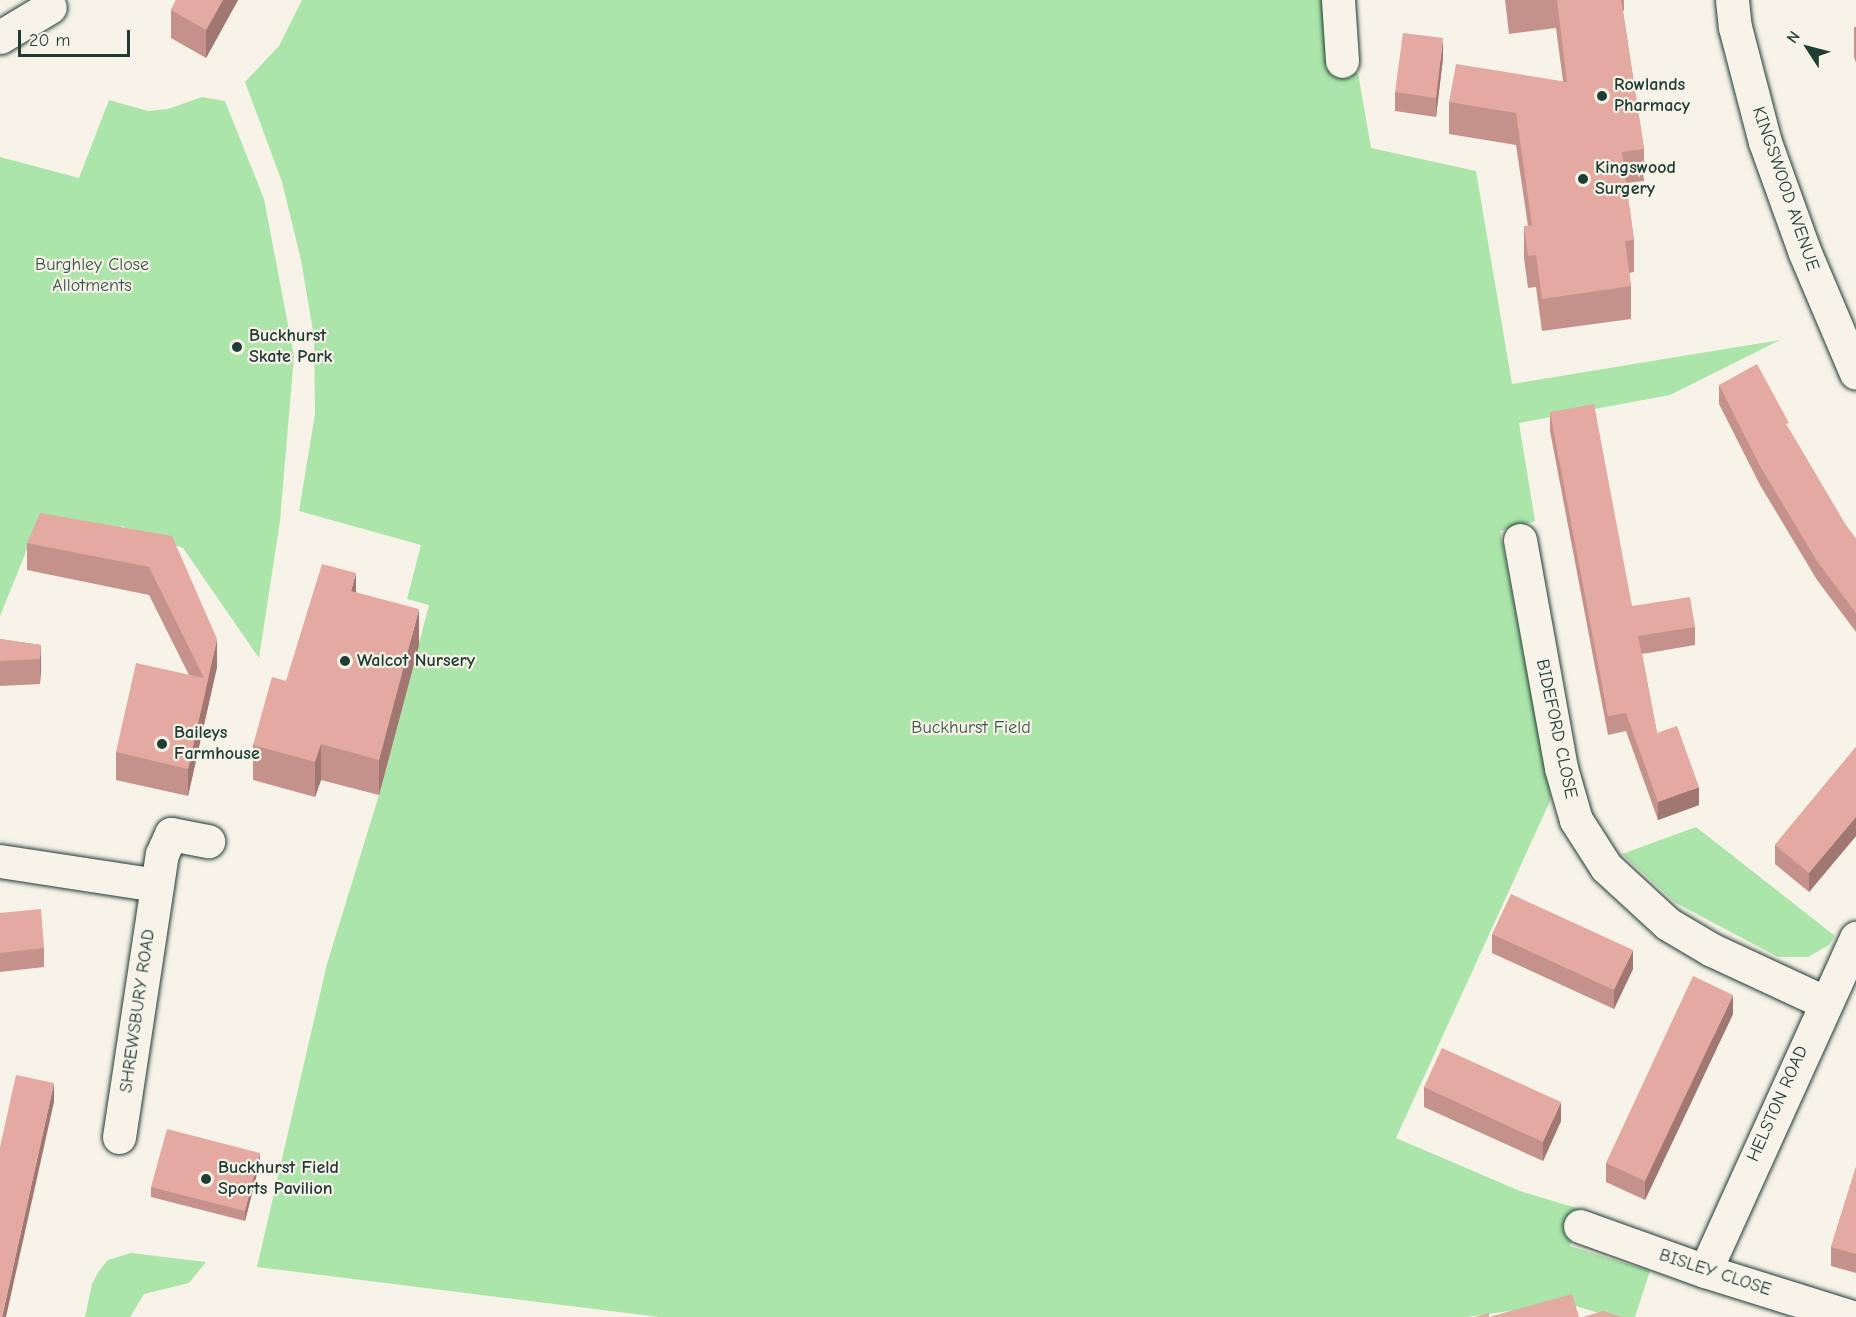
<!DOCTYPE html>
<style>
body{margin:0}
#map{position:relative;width:1856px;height:1317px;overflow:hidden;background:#f7f3e8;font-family:"Comic Neue",sans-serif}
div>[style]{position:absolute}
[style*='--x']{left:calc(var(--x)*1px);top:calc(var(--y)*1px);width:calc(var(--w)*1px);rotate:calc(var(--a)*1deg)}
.green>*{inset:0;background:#ace5aa}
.roads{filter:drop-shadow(0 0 2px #1f3d34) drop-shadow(0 0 2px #1f3d34)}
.minor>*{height:33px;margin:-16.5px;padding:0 16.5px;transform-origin:16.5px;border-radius:16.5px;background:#f7f3e8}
.wall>*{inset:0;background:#c4928a}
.shaded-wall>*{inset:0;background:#a07771}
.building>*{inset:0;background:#e4aaa1}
.dots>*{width:16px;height:16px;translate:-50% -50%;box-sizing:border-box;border:3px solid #f7f3e8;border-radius:50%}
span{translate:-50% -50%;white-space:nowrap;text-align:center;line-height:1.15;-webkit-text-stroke:4.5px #f7f3e8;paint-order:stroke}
.poi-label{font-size:18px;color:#1f3d34;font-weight:700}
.left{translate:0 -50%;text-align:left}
.street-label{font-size:18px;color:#1f3d34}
.park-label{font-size:18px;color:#345646}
.north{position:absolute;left:1778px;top:18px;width:60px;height:60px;-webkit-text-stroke:4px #f7f3e8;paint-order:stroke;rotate:306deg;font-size:16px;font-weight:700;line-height:24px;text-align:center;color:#1f3d34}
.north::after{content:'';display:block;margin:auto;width:21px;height:27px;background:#1f3d34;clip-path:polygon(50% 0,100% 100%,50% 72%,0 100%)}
.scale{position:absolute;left:18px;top:30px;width:112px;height:27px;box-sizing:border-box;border:3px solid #1f3d34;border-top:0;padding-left:8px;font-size:18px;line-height:21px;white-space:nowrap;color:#1f3d34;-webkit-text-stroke:4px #f7f3e8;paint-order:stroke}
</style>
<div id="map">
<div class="green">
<div style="clip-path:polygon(302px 0,1323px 0,1331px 71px,1358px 73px,1371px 148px,1476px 171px,1512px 384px,1780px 340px,1670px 395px,1519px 423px,1535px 521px,1500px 531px,1551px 799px,1396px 1138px,1520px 1191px,1583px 1210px,1570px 1246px,1650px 1271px,1635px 1317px,1612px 1317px,1566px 1303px,1467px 1317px,659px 1317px,257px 1267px,327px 964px,379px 795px,429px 605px,407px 599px,421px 545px,299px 511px,315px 414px,314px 337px,301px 260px,282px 182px,245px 82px,279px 46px)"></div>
<div style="clip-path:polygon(202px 97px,225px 101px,264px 199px,294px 356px,280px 521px,259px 658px,183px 548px,121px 526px,117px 552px,32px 537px,0 616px,0 157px,79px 178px,109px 100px,148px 111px,168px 109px)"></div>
<div style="clip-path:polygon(1696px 827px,1835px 936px,1829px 945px,1808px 957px,1778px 957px,1676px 903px,1622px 854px)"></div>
<div style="clip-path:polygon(131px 1253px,206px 1262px,189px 1283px,144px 1294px,130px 1317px,85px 1317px,92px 1284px,99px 1271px,108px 1260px)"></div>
</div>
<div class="roads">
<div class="minor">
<div style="--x:1338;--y:0;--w:61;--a:86.2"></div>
<div style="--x:1732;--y:0;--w:27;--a:84"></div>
<div style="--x:1735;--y:27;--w:119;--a:75.4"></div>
<div style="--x:1765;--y:142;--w:118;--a:70.2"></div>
<div style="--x:1805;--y:253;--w:130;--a:67"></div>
<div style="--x:0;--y:37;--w:58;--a:-31"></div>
<div style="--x:1520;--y:540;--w:232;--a:79.8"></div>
<div style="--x:1561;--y:768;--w:54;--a:73.9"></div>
<div style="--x:1576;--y:820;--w:56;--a:57.4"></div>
<div style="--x:1606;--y:867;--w:84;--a:42.6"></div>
<div style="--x:1668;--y:924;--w:51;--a:30.6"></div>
<div style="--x:1712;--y:950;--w:123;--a:24.9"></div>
<div style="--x:0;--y:861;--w:158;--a:8.7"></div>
<div style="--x:119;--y:1137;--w:286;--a:-81.4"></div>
<div style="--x:162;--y:854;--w:22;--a:-66"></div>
<div style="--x:171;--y:834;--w:38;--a:11"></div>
<div style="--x:1580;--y:1226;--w:133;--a:19.8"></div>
<div style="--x:1705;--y:1271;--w:154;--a:17.4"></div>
<div style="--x:1705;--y:1271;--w:366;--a:-65.6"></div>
</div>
</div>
<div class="wall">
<div style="clip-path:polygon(176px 0,238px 0,206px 58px,171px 38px,171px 10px)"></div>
<div style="clip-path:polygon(1505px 0,1624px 0,1624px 10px,1623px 11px,1644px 149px,1644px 181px,1626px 183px,1634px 240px,1634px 272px,1629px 273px,1631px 286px,1631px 319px,1542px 331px,1536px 287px,1528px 288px,1524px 258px,1524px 226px,1528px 226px,1516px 145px,1449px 134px,1449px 102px,1563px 81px,1556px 28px,1509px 34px)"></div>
<div style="clip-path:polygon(1854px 27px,1856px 27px,1856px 63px,1854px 57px)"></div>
<div style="clip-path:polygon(1443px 58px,1436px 117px,1395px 111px,1395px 92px)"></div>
<div style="clip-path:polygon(1719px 385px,1789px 429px,1845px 524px,1856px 539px,1856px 632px,1817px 580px,1760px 485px,1719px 404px)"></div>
<div style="clip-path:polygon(1550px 412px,1632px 606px,1695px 627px,1695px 645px,1642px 654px,1657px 733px,1699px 805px,1658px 820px,1626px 731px,1608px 735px,1550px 431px)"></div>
<div style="clip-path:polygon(172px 536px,217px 667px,188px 796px,116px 780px,116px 752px,189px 675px,149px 595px,27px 570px,27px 543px)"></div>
<div style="clip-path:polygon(356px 592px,419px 645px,379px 795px,321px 780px,315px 797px,253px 780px,253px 745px,286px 681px)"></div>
<div style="clip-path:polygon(0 639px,41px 645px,40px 684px,0 686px)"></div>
<div style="clip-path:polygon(1856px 747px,1856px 836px,1809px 892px,1775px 864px,1775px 845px)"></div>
<div style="clip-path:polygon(0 913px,44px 948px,44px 967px,0 972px)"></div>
<div style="clip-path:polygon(1492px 934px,1633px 969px,1614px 1009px,1492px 953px)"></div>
<div style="clip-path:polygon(1733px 1014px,1645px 1200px,1606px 1182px,1606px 1163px)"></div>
<div style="clip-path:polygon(1424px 1087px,1561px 1121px,1543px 1161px,1424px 1107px)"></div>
<div style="clip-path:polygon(260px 1162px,245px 1221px,151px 1197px,151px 1187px)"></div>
<div style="clip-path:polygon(1856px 1167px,1856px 1273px,1831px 1266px,1831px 1247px)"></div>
</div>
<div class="shaded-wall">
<div style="clip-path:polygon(223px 0,238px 0,206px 58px,206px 30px)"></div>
<div style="clip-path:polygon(1443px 38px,1443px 58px,1436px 117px,1436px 98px)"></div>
<div style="clip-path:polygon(356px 573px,356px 609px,351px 591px)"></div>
<div style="clip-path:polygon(419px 609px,419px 645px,379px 795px,379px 760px)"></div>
<div style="clip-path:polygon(217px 639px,217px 667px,188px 796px,188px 769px)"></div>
<div style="clip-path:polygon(41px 645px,41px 671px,40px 684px,40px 659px)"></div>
<div style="clip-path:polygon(321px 744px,321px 780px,315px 797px,315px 762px)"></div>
<div style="clip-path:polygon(1699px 787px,1699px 805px,1658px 820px,1658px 802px)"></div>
<div style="clip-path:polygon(1856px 817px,1856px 836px,1809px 892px,1809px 873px)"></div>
<div style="clip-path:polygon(1633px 950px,1633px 969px,1614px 1009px,1614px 990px)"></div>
<div style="clip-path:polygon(1733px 995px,1733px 1014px,1645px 1200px,1645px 1181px)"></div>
<div style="clip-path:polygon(54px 1083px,54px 1102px,6px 1317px,2px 1317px)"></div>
<div style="clip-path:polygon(1561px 1102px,1561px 1121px,1543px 1161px,1543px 1142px)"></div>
<div style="clip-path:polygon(260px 1153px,260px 1162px,245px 1221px,245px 1211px)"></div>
</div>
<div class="building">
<div style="clip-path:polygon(176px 0,223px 0,206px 30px,171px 10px)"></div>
<div style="clip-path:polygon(1557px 0,1621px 0,1644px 149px,1622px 152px,1634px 240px,1625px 241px,1631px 286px,1542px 299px,1536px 255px,1528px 256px,1524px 226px,1532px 225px,1516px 113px,1449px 102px,1456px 64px,1567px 82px)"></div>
<div style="clip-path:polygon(1403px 33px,1443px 38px,1436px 98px,1395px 92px)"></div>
<div style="clip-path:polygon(1757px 364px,1789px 423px,1786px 424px,1845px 524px,1856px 539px,1856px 613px,1817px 561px,1760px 466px,1719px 385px)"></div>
<div style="clip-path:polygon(1594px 404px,1632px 606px,1690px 597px,1695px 627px,1638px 636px,1657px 733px,1677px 726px,1699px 787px,1658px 802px,1626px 713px,1608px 716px,1550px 412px)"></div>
<div style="clip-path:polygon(40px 513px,172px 536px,217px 639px,188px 769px,116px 752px,136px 663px,204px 678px,149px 567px,27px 543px)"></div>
<div style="clip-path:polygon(322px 564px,356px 573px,351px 591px,419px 609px,379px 760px,321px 744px,315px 762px,253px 745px,272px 677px,286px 681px)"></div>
<div style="clip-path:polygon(0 639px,41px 645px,40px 659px,0 661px)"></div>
<div style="clip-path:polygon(1856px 747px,1856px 817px,1809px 873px,1775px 845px)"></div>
<div style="clip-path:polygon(1511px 894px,1633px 950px,1614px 990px,1492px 934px)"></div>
<div style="clip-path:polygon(41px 909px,44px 948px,0 953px,0 913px)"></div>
<div style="clip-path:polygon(1693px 976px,1733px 995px,1645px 1181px,1606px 1163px)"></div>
<div style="clip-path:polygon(1442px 1048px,1561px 1102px,1543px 1142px,1424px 1087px)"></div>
<div style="clip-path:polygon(16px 1075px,54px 1083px,2px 1317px,0 1317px,0 1147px)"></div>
<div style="clip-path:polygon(167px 1129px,260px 1153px,245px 1211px,151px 1187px)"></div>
<div style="clip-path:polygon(1856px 1167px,1856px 1254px,1831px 1247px)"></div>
<div style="clip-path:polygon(1572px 1294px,1579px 1317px,1475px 1317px,1489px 1313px,1489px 1317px)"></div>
<div style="clip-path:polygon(1603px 1311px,1622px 1317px,1583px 1317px)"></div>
</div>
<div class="dots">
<div style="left:1602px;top:96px;background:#1f3d34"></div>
<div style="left:1583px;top:179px;background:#1f3d34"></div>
<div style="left:237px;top:347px;background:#1f3d34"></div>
<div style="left:345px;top:661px;background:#1f3d34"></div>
<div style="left:162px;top:744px;background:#1f3d34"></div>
<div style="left:206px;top:1179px;background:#1f3d34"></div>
</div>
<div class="poi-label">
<span class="left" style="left:1614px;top:96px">Rowlands<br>Pharmacy</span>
<span class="left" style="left:1595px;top:179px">Kingswood<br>Surgery</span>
<span class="left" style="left:249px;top:347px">Buckhurst<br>Skate Park</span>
<span class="left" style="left:357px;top:661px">Walcot Nursery</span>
<span class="left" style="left:174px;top:744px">Baileys<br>Farmhouse</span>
<span class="left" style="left:218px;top:1179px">Buckhurst Field<br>Sports Pavilion</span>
</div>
<div class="street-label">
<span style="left:1785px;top:189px;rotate:71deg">KINGSWOOD AVENUE</span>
<span style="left:1556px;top:729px;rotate:78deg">BIDEFORD CLOSE</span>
<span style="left:138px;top:1011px;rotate:-82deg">SHREWSBURY ROAD</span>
<span style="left:1778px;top:1104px;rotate:-66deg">HELSTON ROAD</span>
<span style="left:1715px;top:1273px;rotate:18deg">BISLEY CLOSE</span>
</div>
<div class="park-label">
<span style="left:92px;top:276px">Burghley Close<br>Allotments</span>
<span style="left:971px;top:728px">Buckhurst Field</span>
</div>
<div class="north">N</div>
<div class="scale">20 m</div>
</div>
